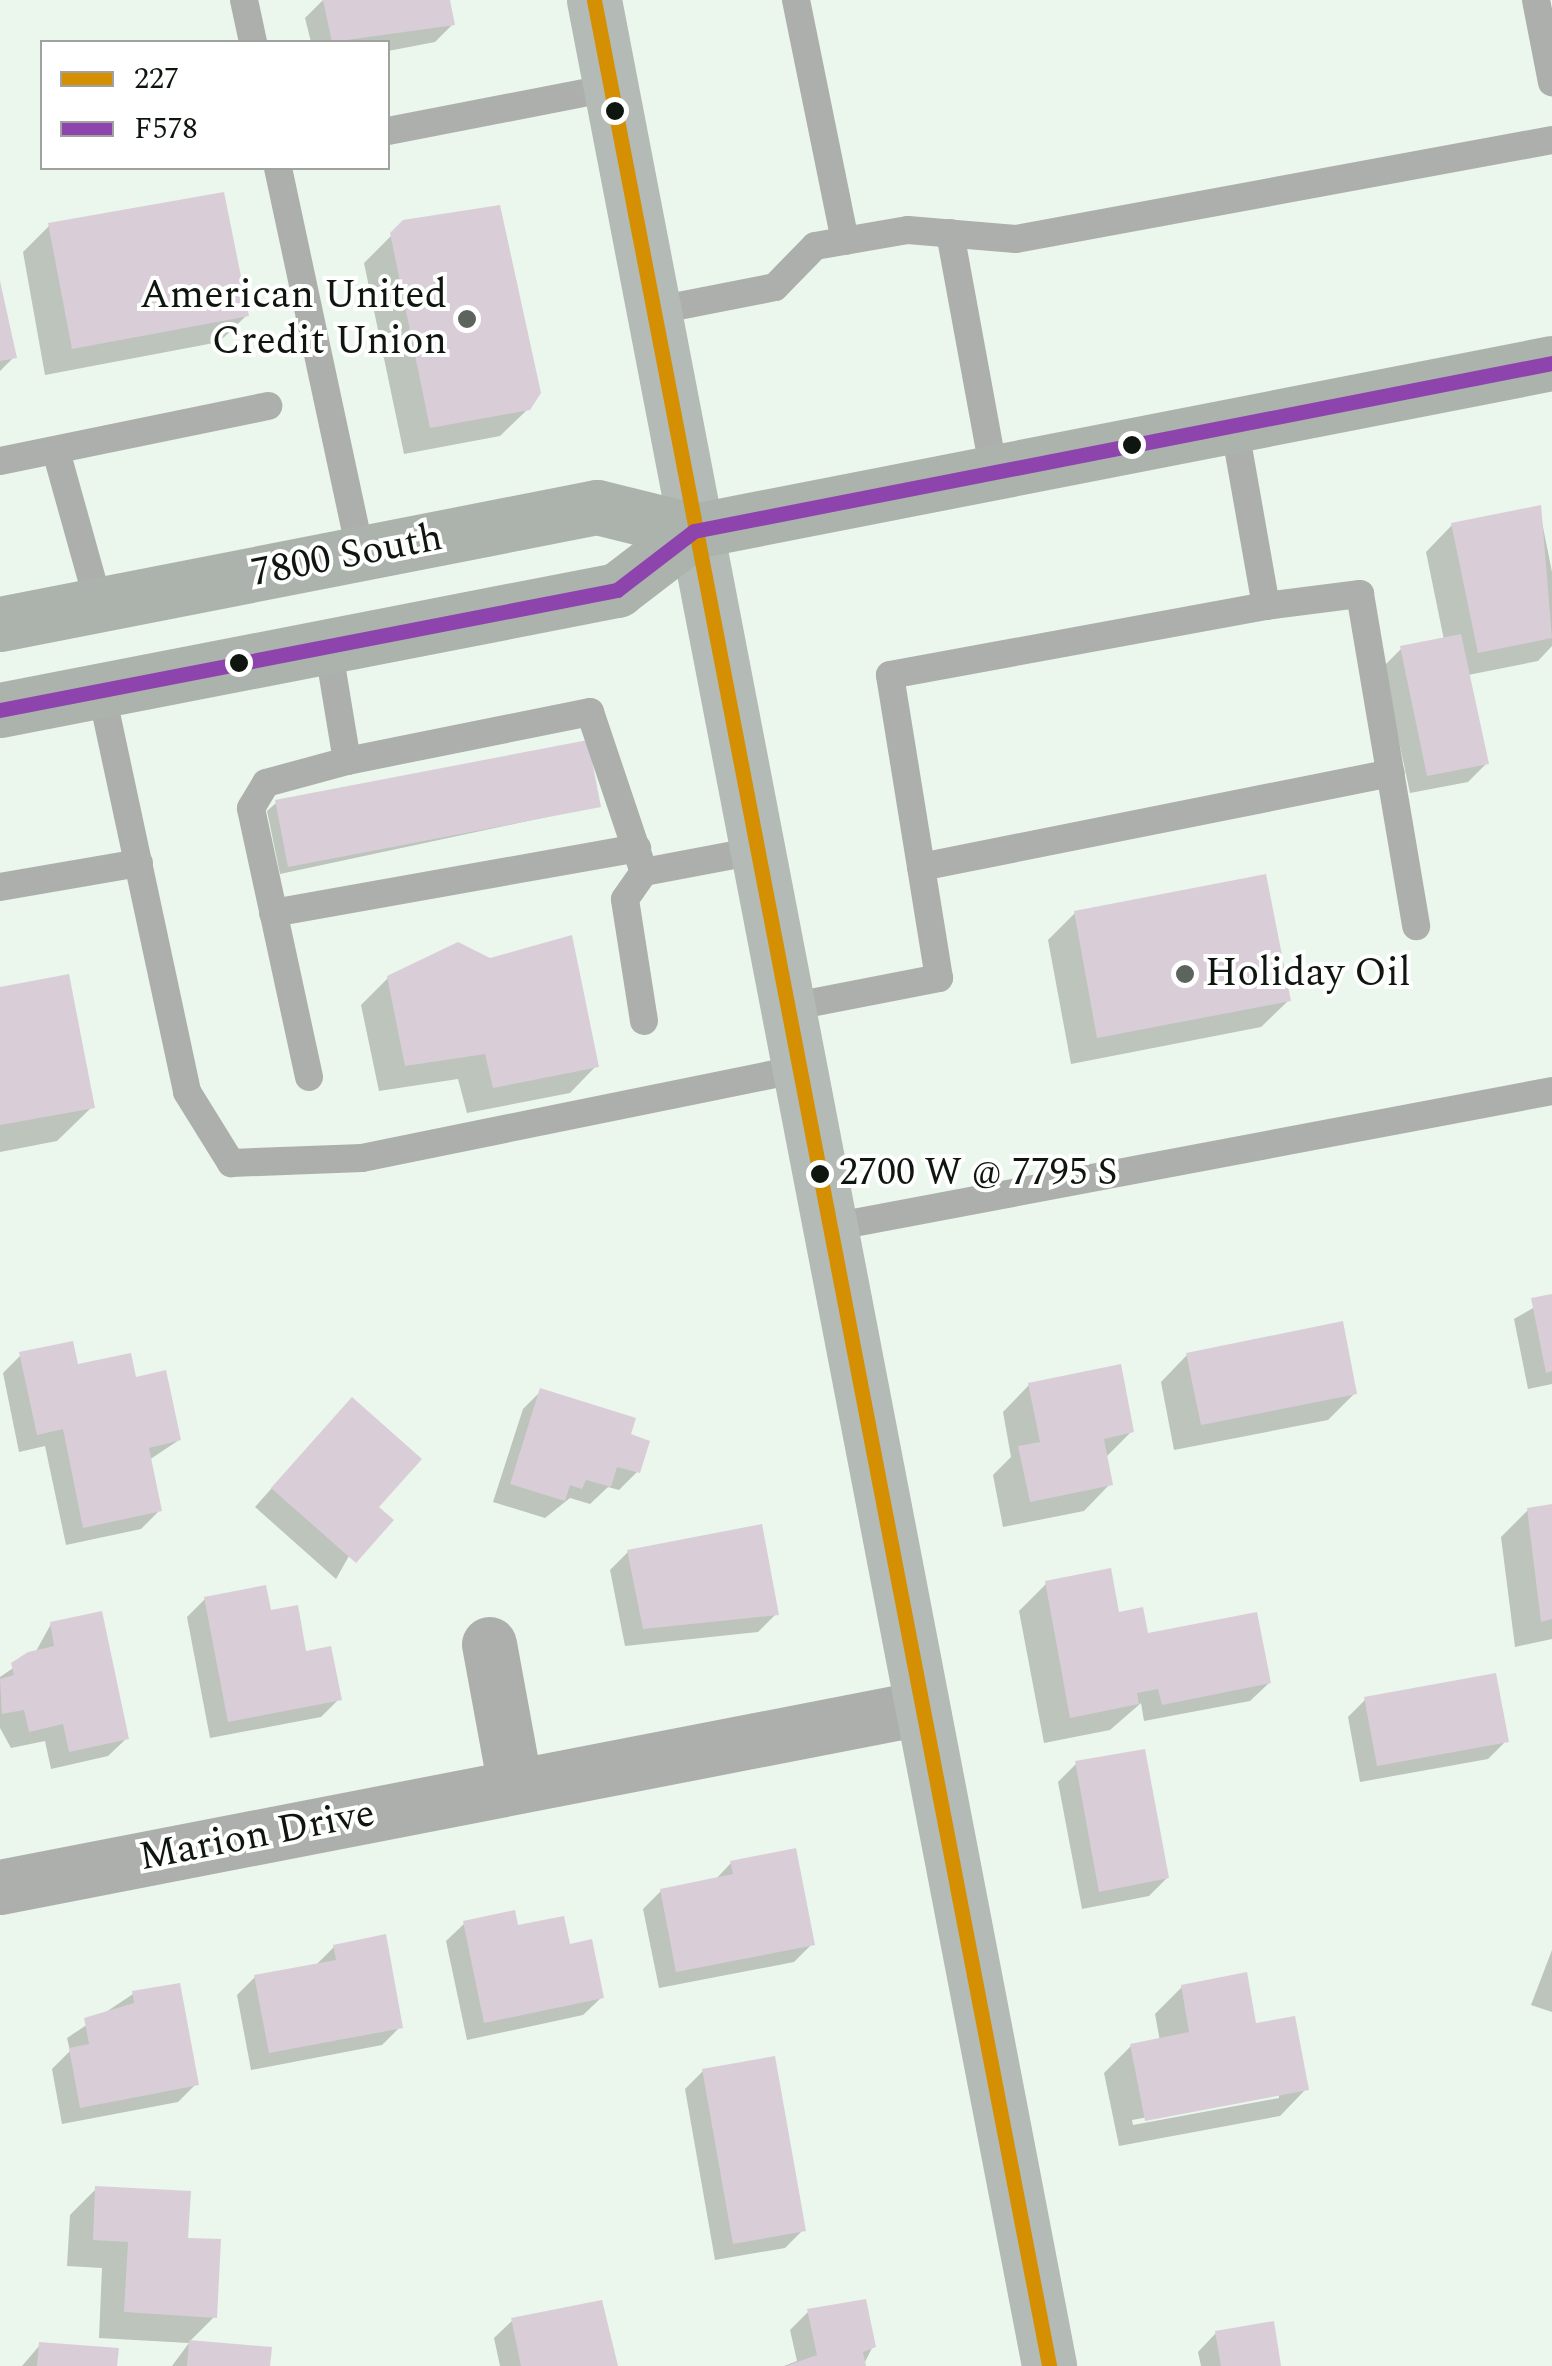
<!DOCTYPE html>
<style>
body{margin:0}
#map{position:relative;width:1552px;height:2366px;overflow:hidden;background:#ebf6ec;font-family:Spectral,serif}
div>[style]{position:absolute}
[style*='--x']{left:calc(var(--x)*1px);top:calc(var(--y)*1px);width:calc(var(--w)*1px);rotate:calc(var(--a)*1deg)}
.shadow>*{inset:0;background:#0003}
.building>*{inset:0;background:#d9ced7}
.service>*{height:28px;margin:-14px;padding:0 14px;transform-origin:14px;border-radius:14px;background:#acafac}
.minor>*{height:55px;margin:-27.5px;padding:0 27.5px;transform-origin:27.5px;border-radius:27.5px;background:#acafac}
.secondary>*{height:55px;margin:-27.5px;padding:0 27.5px;transform-origin:27.5px;border-radius:27.5px;background:#b4bab5}
.primary>*{height:55px;margin:-27.5px;padding:0 27.5px;transform-origin:27.5px;border-radius:27.5px;background:#acb3ad}
.bus-1>*{height:15px;margin:-7.5px;padding:0 7.5px;transform-origin:7.5px;border-radius:7.5px;background:#d49002}
.bus-2>*{height:15px;margin:-7.5px;padding:0 7.5px;transform-origin:7.5px;border-radius:7.5px;background:#8e44ad}
.dots>*{width:28px;height:28px;translate:-50% -50%;box-sizing:border-box;border:5px solid #fff;border-radius:50%}
span{translate:-50% -50%;white-space:nowrap;text-align:center;line-height:1.15;-webkit-text-stroke:8px #fff;paint-order:stroke}
.bus-label{font-size:38px;color:#0f1610}
.left{translate:0 -50%;text-align:left}
.poi-label{font-size:40px;color:#0f1610}
.right{translate:-100% -50%;text-align:right}
.street-label{font-size:40px;color:#0f1610}
.legend{position:absolute;left:40px;top:40px;width:350px;height:130px;box-sizing:border-box;background:#fff;border:2px solid #9fa29f;margin:0;padding:12px 18px;list-style:none;font-size:30px;color:#0f1610}
.legend li{display:flex;align-items:center;gap:20px;height:50px}
.legend b{width:50px;border:2px solid #9fa29f}
</style>
<div id="map">
<div class="shadow">
<div style="clip-path:polygon(323px 0,448px 0,453px 24px,435px 42px,388px 51px,388px 42px,311px 42px,305px 18px)"></div>
<div style="clip-path:polygon(405px 222px,528px 409px,500px 436px,404px 454px,364px 263px)"></div>
<div style="clip-path:polygon(50px 225px,246px 316px,219px 342px,45px 375px,23px 252px)"></div>
<div style="clip-path:polygon(0 284px,14px 357px,0 371px)"></div>
<div style="clip-path:polygon(1539px 507px,1552px 572px,1552px 646px,1538px 661px,1468px 675px,1486px 764px,1468px 782px,1410px 793px,1383px 667px,1401px 649px,1444px 640px,1426px 552px,1452px 525px)"></div>
<div style="clip-path:polygon(276px 803px,598px 806px,280px 874px,267px 811px)"></div>
<div style="clip-path:polygon(1075px 913px,1288px 1001px,1261px 1027px,1071px 1064px,1048px 940px)"></div>
<div style="clip-path:polygon(490px 960px,596px 1066px,570px 1093px,467px 1113px,458px 1079px,379px 1091px,361px 1005px,388px 978px)"></div>
<div style="clip-path:polygon(0 990px,92px 1107px,57px 1141px,0 1152px)"></div>
<div style="clip-path:polygon(1552px 1297px,1552px 1384px,1528px 1389px,1514px 1319px)"></div>
<div style="clip-path:polygon(21px 1355px,134px 1380px,179px 1440px,149px 1460px,159px 1511px,141px 1529px,66px 1545px,45px 1446px,19px 1452px,3px 1373px)"></div>
<div style="clip-path:polygon(1187px 1355px,1355px 1393px,1328px 1420px,1174px 1450px,1161px 1382px)"></div>
<div style="clip-path:polygon(1029px 1385px,1132px 1431px,1105px 1458px,1110px 1484px,1084px 1511px,1003px 1527px,993px 1475px,1011px 1457px,1003px 1412px)"></div>
<div style="clip-path:polygon(541px 1391px,628px 1436px,637px 1472px,619px 1490px,608px 1487px,590px 1504px,570px 1498px,545px 1518px,493px 1502px,523px 1409px)"></div>
<div style="clip-path:polygon(334px 1418px,376px 1508px,336px 1579px,255px 1507px)"></div>
<div style="clip-path:polygon(1552px 1506px,1552px 1639px,1515px 1647px,1501px 1537px,1528px 1510px)"></div>
<div style="clip-path:polygon(628px 1552px,776px 1614px,758px 1632px,625px 1646px,610px 1570px)"></div>
<div style="clip-path:polygon(1046px 1584px,1117px 1615px,1147px 1639px,1269px 1683px,1250px 1701px,1144px 1721px,1141px 1703px,1110px 1730px,1044px 1743px,1019px 1611px)"></div>
<div style="clip-path:polygon(205px 1599px,269px 1613px,339px 1699px,321px 1717px,210px 1738px,187px 1617px)"></div>
<div style="clip-path:polygon(51px 1624px,127px 1738px,108px 1756px,51px 1769px,45px 1741px,11px 1748px,0 1728px,0 1677px,35px 1653px)"></div>
<div style="clip-path:polygon(1366px 1699px,1506px 1741px,1488px 1759px,1360px 1782px,1348px 1717px)"></div>
<div style="clip-path:polygon(1076px 1764px,1167px 1878px,1149px 1896px,1082px 1909px,1058px 1782px)"></div>
<div style="clip-path:polygon(731px 1863px,812px 1944px,794px 1962px,659px 1988px,643px 1909px,661px 1891px,714px 1881px)"></div>
<div style="clip-path:polygon(465px 1923px,568px 1946px,602px 1997px,583px 2015px,467px 2040px,446px 1941px)"></div>
<div style="clip-path:polygon(334px 1947px,400px 2027px,382px 2045px,251px 2070px,237px 1995px,255px 1977px,315px 1966px)"></div>
<div style="clip-path:polygon(1552px 1950px,1552px 2012px,1531px 2005px)"></div>
<div style="clip-path:polygon(evenodd,1182px 1987px,1254px 2026px,1306px 2089px,1280px 2116px,1119px 2146px,1104px 2073px,1131px 2046px,1160px 2041px,1155px 2014px,1182px 1987px,1279px 2093px,1279px 2098px,1133px 2125px,1132px 2120px,1279px 2093px)"></div>
<div style="clip-path:polygon(133px 1994px,196px 2084px,178px 2102px,62px 2124px,52px 2069px,70px 2051px,67px 2038px)"></div>
<div style="clip-path:polygon(703px 2071px,803px 2230px,785px 2248px,715px 2260px,685px 2089px)"></div>
<div style="clip-path:polygon(96px 2189px,186px 2240px,215px 2316px,189px 2342px,267px 2366px,172px 2366px,189px 2343px,99px 2338px,102px 2268px,67px 2266px,70px 2215px)"></div>
<div style="clip-path:polygon(808px 2312px,873px 2346px,863px 2366px,784px 2366px,797px 2361px,790px 2330px)"></div>
<div style="clip-path:polygon(513px 2320px,613px 2366px,500px 2366px,494px 2338px)"></div>
<div style="clip-path:polygon(1216px 2333px,1279px 2366px,1201px 2366px,1198px 2352px)"></div>
<div style="clip-path:polygon(40px 2345px,115px 2366px,22px 2366px)"></div>
</div>
<div class="building">
<div style="clip-path:polygon(323px 0,450px 0,455px 25px,332px 42px)"></div>
<div style="clip-path:polygon(224px 192px,249px 316px,72px 349px,48px 223px)"></div>
<div style="clip-path:polygon(500px 205px,541px 393px,530px 410px,430px 428px,390px 233px,403px 220px)"></div>
<div style="clip-path:polygon(0 281px,17px 358px,0 361px)"></div>
<div style="clip-path:polygon(1541px 505px,1552px 638px,1478px 653px,1451px 523px)"></div>
<div style="clip-path:polygon(1461px 634px,1489px 764px,1427px 776px,1400px 646px)"></div>
<div style="clip-path:polygon(588px 740px,601px 807px,288px 867px,275px 800px)"></div>
<div style="clip-path:polygon(1266px 874px,1291px 1001px,1097px 1038px,1074px 911px)"></div>
<div style="clip-path:polygon(572px 935px,599px 1067px,493px 1088px,485px 1054px,405px 1066px,387px 976px,458px 942px,490px 958px)"></div>
<div style="clip-path:polygon(69px 974px,95px 1108px,0 1125px,0 987px)"></div>
<div style="clip-path:polygon(1552px 1294px,1552px 1371px,1546px 1373px,1531px 1298px)"></div>
<div style="clip-path:polygon(1343px 1321px,1357px 1394px,1201px 1425px,1186px 1353px)"></div>
<div style="clip-path:polygon(73px 1341px,78px 1364px,131px 1353px,136px 1377px,166px 1370px,181px 1440px,149px 1448px,162px 1511px,83px 1528px,63px 1429px,37px 1435px,19px 1352px)"></div>
<div style="clip-path:polygon(1121px 1364px,1134px 1432px,1104px 1439px,1113px 1485px,1030px 1502px,1018px 1446px,1040px 1442px,1028px 1383px)"></div>
<div style="clip-path:polygon(540px 1388px,636px 1418px,631px 1434px,650px 1441px,640px 1473px,617px 1467px,611px 1487px,586px 1480px,582px 1489px,570px 1485px,565px 1501px,510px 1484px)"></div>
<div style="clip-path:polygon(352px 1397px,422px 1459px,379px 1507px,394px 1520px,356px 1563px,271px 1488px)"></div>
<div style="clip-path:polygon(1552px 1504px,1552px 1619px,1541px 1622px,1527px 1508px)"></div>
<div style="clip-path:polygon(762px 1524px,779px 1615px,643px 1629px,627px 1550px)"></div>
<div style="clip-path:polygon(1111px 1568px,1119px 1612px,1143px 1607px,1148px 1633px,1257px 1612px,1271px 1683px,1162px 1705px,1158px 1689px,1137px 1693px,1139px 1704px,1070px 1718px,1045px 1581px)"></div>
<div style="clip-path:polygon(266px 1585px,271px 1610px,298px 1605px,306px 1651px,331px 1646px,342px 1700px,228px 1722px,204px 1597px)"></div>
<div style="clip-path:polygon(102px 1611px,129px 1739px,69px 1752px,63px 1724px,29px 1732px,24px 1710px,2px 1714px,0 1679px,14px 1675px,11px 1663px,28px 1652px,54px 1646px,50px 1622px)"></div>
<div style="clip-path:polygon(1496px 1673px,1509px 1742px,1377px 1766px,1364px 1697px)"></div>
<div style="clip-path:polygon(1145px 1749px,1169px 1878px,1099px 1892px,1075px 1761px)"></div>
<div style="clip-path:polygon(796px 1848px,815px 1945px,676px 1972px,660px 1889px,733px 1874px,730px 1861px)"></div>
<div style="clip-path:polygon(515px 1910px,518px 1925px,564px 1916px,570px 1944px,592px 1939px,604px 1998px,484px 2023px,463px 1921px)"></div>
<div style="clip-path:polygon(386px 1934px,403px 2028px,269px 2053px,254px 1975px,336px 1960px,333px 1945px)"></div>
<div style="clip-path:polygon(1247px 1972px,1256px 2023px,1295px 2016px,1309px 2090px,1145px 2121px,1130px 2044px,1189px 2032px,1181px 1985px)"></div>
<div style="clip-path:polygon(180px 1983px,199px 2085px,80px 2108px,69px 2048px,89px 2044px,84px 2018px,134px 2003px,132px 1991px)"></div>
<div style="clip-path:polygon(775px 2056px,806px 2231px,733px 2244px,702px 2069px)"></div>
<div style="clip-path:polygon(95px 2186px,191px 2191px,188px 2238px,221px 2239px,217px 2318px,124px 2312px,128px 2242px,93px 2240px)"></div>
<div style="clip-path:polygon(866px 2299px,876px 2347px,863px 2352px,866px 2366px,786px 2366px,817px 2355px,807px 2309px)"></div>
<div style="clip-path:polygon(602px 2300px,618px 2366px,521px 2366px,511px 2318px)"></div>
<div style="clip-path:polygon(1274px 2321px,1281px 2366px,1221px 2366px,1215px 2331px)"></div>
<div style="clip-path:polygon(189px 2340px,272px 2347px,270px 2366px,187px 2366px)"></div>
<div style="clip-path:polygon(39px 2342px,119px 2348px,117px 2366px,37px 2366px)"></div>
</div>
<div class="service">
<div style="--x:244;--y:0;--w:43;--a:77.9"></div>
<div style="--x:796;--y:0;--w:246;--a:78.5"></div>
<div style="--x:1536;--y:0;--w:84;--a:79"></div>
<div style="--x:388;--y:131;--w:226;--a:-11"></div>
<div style="--x:278;--y:168;--w:395;--a:77.9"></div>
<div style="--x:950;--y:233;--w:243;--a:79.6"></div>
<div style="--x:653;--y:311;--w:124;--a:-11.1"></div>
<div style="--x:775;--y:287;--w:57;--a:-45.7"></div>
<div style="--x:815;--y:246;--w:94;--a:-9.8"></div>
<div style="--x:908;--y:230;--w:108;--a:4.8"></div>
<div style="--x:1016;--y:239;--w:545;--a:-10.46"></div>
<div style="--x:56;--y:451;--w:160;--a:74.4"></div>
<div style="--x:0;--y:461;--w:274;--a:-11.6"></div>
<div style="--x:1266;--y:606;--w:95;--a:-7.3"></div>
<div style="--x:1360;--y:594;--w:337;--a:80.4"></div>
<div style="--x:101;--y:690;--w:411;--a:77.9"></div>
<div style="--x:187;--y:1092;--w:84;--a:58.2"></div>
<div style="--x:231;--y:1163;--w:131;--a:-2.2"></div>
<div style="--x:362;--y:1158;--w:442;--a:-11.5"></div>
<div style="--x:347;--y:761;--w:248;--a:-11.4"></div>
<div style="--x:590;--y:712;--w:169;--a:71.4"></div>
<div style="--x:644;--y:872;--w:113;--a:-10.7"></div>
<div style="--x:921;--y:867;--w:479;--a:-11.3"></div>
<div style="--x:0;--y:887;--w:141;--a:-9.8"></div>
<div style="--x:273;--y:913;--w:370;--a:-10.1"></div>
<div style="--x:785;--y:1008;--w:157;--a:-11"></div>
<div style="--x:939;--y:978;--w:307;--a:-99.2"></div>
<div style="--x:890;--y:675;--w:382;--a:-10.4"></div>
<div style="--x:1266;--y:606;--w:184;--a:-100"></div>
<div style="--x:644;--y:1021;--w:123;--a:-98.9"></div>
<div style="--x:625;--y:899;--w:33;--a:-55"></div>
<div style="--x:309;--y:1077;--w:275;--a:-102.2"></div>
<div style="--x:251;--y:808;--w:29;--a:-59"></div>
<div style="--x:266;--y:783;--w:84;--a:-15.2"></div>
<div style="--x:347;--y:761;--w:117;--a:-99.4"></div>
<div style="--x:827;--y:1228;--w:738;--a:-10.7"></div>
</div>
<div class="minor">
<div style="--x:489;--y:1644;--w:144;--a:79.6"></div>
<div style="--x:0;--y:1887;--w:938;--a:-11"></div>
</div>
<div class="secondary">
<div style="--x:594;--y:0;--w:2409;--a:79.11"></div>
</div>
<div class="primary">
<div style="--x:0;--y:624;--w:608;--a:-11.09"></div>
<div style="--x:597;--y:507;--w:100;--a:13.9"></div>
<div style="--x:694;--y:531;--w:874;--a:-11.08"></div>
<div style="--x:0;--y:710;--w:629;--a:-11.01"></div>
<div style="--x:617;--y:590;--w:97;--a:-37.5"></div>
</div>
<div class="bus-1">
<div style="--x:594;--y:0;--w:2409;--a:79.11"></div>
</div>
<div class="bus-2">
<div style="--x:0;--y:710;--w:629;--a:-11.01"></div>
<div style="--x:617;--y:590;--w:97;--a:-37.5"></div>
<div style="--x:694;--y:531;--w:874;--a:-11.08"></div>
</div>
<div class="dots">
<div style="left:615px;top:111px;background:#0f1610"></div>
<div style="left:467px;top:319px;background:#5c645d"></div>
<div style="left:1132px;top:445px;background:#0f1610"></div>
<div style="left:239px;top:663px;background:#0f1610"></div>
<div style="left:1185px;top:974px;background:#5c645d"></div>
<div style="left:820px;top:1174px;background:#0f1610"></div>
</div>
<div class="bus-label">
<span class="left" style="left:839px;top:1174px">2700 W @ 7795 S</span>
</div>
<div class="poi-label">
<span class="right" style="left:447px;top:319px">American United<br>Credit Union</span>
<span class="left" style="left:1205px;top:974px">Holiday Oil</span>
</div>
<div class="street-label">
<span style="left:347px;top:556px;rotate:-11deg">7800 South</span>
<span style="left:257px;top:1836px;rotate:-11deg">Marion Drive</span>
</div>
<ul class="legend">
<li><b style="height:12px;background:#d49002"></b>227</li>
<li><b style="height:12px;background:#8e44ad"></b>F578</li>
</ul>
</div>
